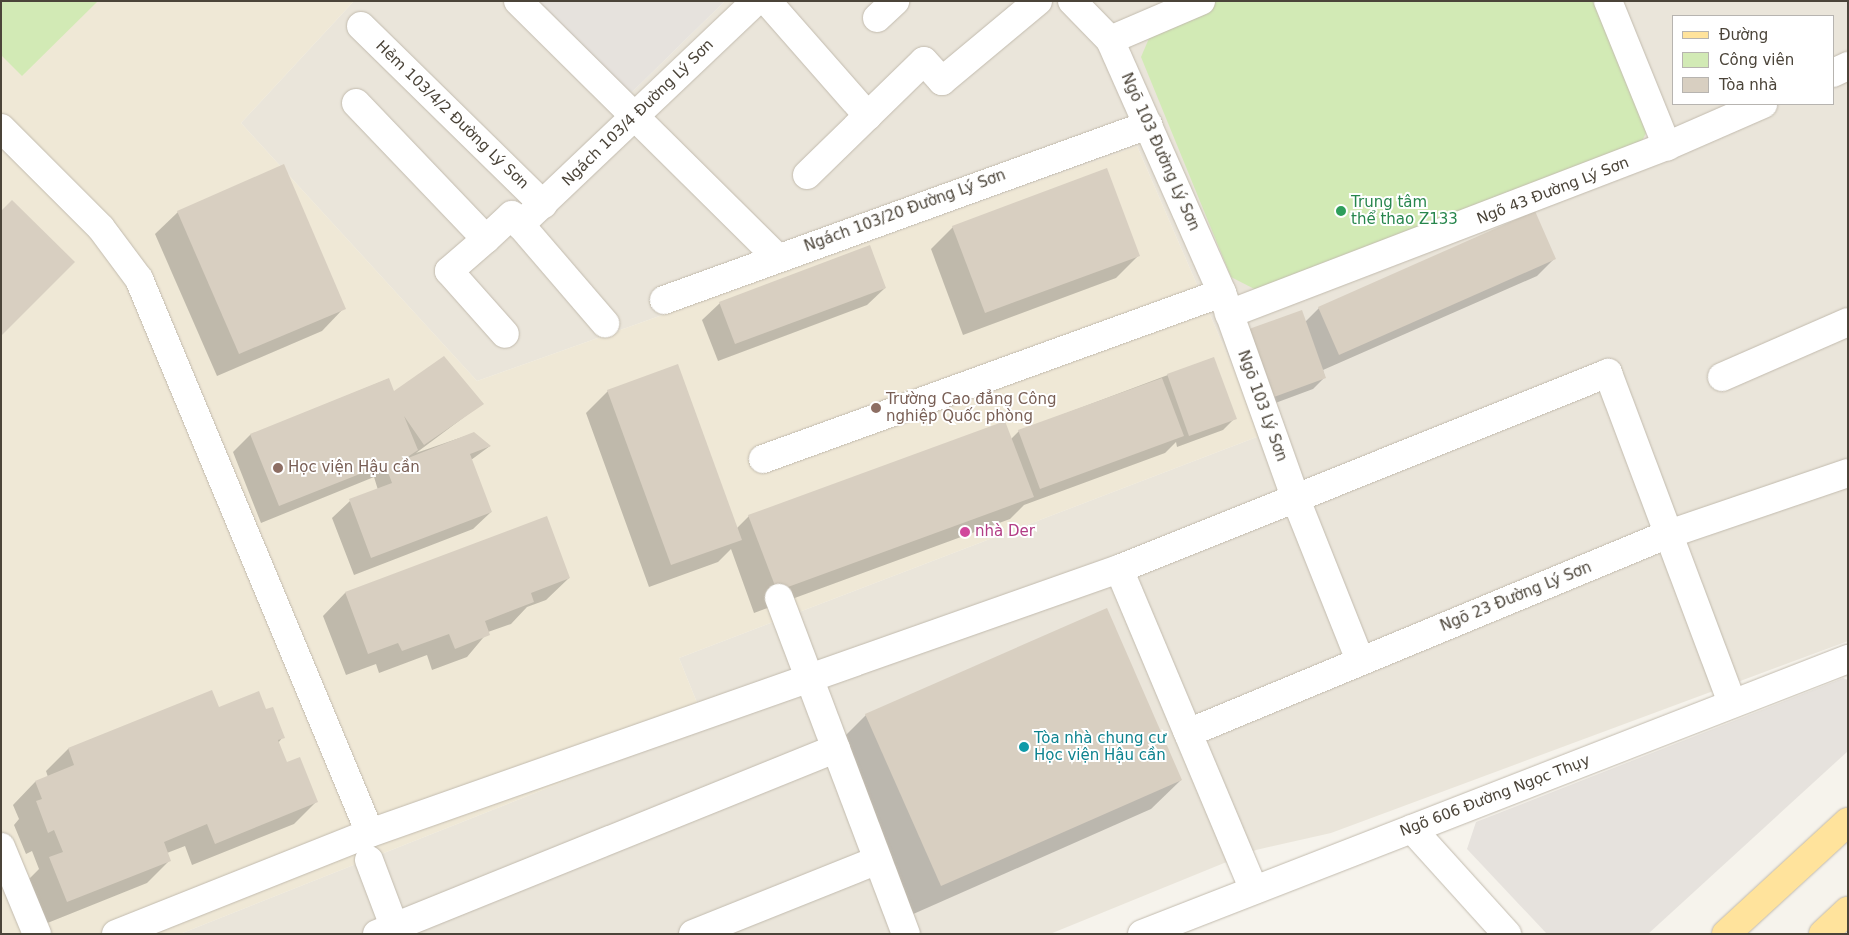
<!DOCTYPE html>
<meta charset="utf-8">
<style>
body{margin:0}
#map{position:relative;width:1849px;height:935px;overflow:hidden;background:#f6f3ec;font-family:"DejaVu Sans",sans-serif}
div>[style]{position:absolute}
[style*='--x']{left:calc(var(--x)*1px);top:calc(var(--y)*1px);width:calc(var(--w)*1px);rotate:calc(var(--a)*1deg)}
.residential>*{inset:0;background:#eae5da}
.industrial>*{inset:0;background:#e6e2dd}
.education>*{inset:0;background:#efe8d6}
.green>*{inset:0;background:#d2eab5}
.shadow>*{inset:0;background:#0003}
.building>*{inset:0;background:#d8cfc1}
.roads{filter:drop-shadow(0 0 1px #c2bbae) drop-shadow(0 0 1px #c2bbae)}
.minor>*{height:28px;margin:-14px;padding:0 14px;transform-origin:14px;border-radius:14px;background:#fff}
.major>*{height:28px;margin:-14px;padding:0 14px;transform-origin:14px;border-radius:14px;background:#ffe39c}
.dots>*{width:14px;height:14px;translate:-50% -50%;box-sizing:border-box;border:2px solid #fff;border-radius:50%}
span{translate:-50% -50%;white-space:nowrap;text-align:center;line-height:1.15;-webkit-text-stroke:4px #fff;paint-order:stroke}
.street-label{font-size:15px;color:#4b4439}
.leisure-label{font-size:15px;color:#27864d}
.left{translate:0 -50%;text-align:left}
.education-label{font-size:15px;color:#785e54}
.hotel-label{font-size:15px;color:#b23c85}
.culture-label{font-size:15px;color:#0d838f}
.frame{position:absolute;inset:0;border:2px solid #4b4439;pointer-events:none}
.legend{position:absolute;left:1672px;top:15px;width:162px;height:90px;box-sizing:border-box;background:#fff;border:1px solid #b7b4b0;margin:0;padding:6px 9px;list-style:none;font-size:15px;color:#4b4439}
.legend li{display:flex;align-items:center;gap:10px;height:25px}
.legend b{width:25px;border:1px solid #b7b4b0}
</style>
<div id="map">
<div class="residential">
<div style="clip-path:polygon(evenodd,354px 1px,531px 1px,626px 98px,725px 1px,1848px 1px,1848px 641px,1331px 833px,1256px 850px,1050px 934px,180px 934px,706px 725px,679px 658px,1262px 435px,1137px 146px,477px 381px,241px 123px,354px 1px,1673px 16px,1833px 16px,1833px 104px,1673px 104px,1673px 16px)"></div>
</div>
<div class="industrial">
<div style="clip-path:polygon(531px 1px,725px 1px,626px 98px)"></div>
<div style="clip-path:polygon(1843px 678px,1848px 680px,1848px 751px,1648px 934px,1547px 934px,1467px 849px,1476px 822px)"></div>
</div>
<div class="education">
<div style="clip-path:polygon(1px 1px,354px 1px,241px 123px,477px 381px,1137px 146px,1262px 435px,679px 658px,706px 725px,180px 934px,1px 934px)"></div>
</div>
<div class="green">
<div style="clip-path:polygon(1px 1px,98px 1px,22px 76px,1px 55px)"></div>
<div style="clip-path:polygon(1218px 1px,1602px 1px,1652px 121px,1640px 145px,1270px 297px,1231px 277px,1141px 57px,1153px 29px)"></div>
</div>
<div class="shadow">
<div style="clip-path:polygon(178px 212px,344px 308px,322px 331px,217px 376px,155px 234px)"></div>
<div style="clip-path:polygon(953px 227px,1139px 255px,1116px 278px,963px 335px,931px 249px)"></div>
<div style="clip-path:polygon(1555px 258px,1537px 276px,1323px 370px,1325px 377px,1313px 389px,1262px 408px,1238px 342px,1305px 322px,1319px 308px)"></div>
<div style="clip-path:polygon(885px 288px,867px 305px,718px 361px,702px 320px,720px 303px)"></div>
<div style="clip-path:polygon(1213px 358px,1235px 418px,1223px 430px,1177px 447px,1176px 442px,1165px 453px,1024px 505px,1010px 519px,754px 613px,731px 549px,718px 562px,649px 587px,586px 413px,608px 391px,736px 529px,749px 516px,1011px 439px,1019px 431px)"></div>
<div style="clip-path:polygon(388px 379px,394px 394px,483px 403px,416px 453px,474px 433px,490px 446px,471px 460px,491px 512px,473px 529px,354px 575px,332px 518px,350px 501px,378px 490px,374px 477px,261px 523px,233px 452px,250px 435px)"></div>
<div style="clip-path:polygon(546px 518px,569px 578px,546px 600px,527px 607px,511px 624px,488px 632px,467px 657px,432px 670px,427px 655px,379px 673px,376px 664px,346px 675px,323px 616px,345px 593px)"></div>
<div style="clip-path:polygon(219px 709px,265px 711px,283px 737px,278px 743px,286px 764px,316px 802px,294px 824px,192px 865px,185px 846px,167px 853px,170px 860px,147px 883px,45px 924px,28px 880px,39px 869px,32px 851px,26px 854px,14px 825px,19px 819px,13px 805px,35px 782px,48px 777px,46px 771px,68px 749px)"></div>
<div style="clip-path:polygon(866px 715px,1181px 780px,1151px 809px,911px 915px,836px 745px)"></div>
</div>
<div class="building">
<div style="clip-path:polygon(284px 164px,346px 309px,239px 354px,177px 211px)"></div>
<div style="clip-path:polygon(1107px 168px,1140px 256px,985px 313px,952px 226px)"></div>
<div style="clip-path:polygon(12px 200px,75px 262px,1px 336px,1px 211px)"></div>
<div style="clip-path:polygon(1535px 211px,1556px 259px,1339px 355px,1318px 307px)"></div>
<div style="clip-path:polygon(870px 245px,886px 288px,735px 344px,719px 302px)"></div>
<div style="clip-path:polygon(1302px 310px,1326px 378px,1274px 397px,1249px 329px)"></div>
<div style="clip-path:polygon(444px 356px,484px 404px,424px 445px,404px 416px,418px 450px,403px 460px,474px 432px,491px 446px,470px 454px,492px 512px,371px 558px,349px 499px,392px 483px,385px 464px,279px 506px,250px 434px,389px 378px,394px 391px)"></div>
<div style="clip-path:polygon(1214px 357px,1237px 419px,1189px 436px,1167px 374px)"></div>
<div style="clip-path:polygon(678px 364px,742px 540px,671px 565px,607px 390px)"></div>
<div style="clip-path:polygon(1162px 378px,1184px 436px,1040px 489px,1018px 430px)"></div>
<div style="clip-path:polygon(1005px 421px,1034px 497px,777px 591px,748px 515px)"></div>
<div style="clip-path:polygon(547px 516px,570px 578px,531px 593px,534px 602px,485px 621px,490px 635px,455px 649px,449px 634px,402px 651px,398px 643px,368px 654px,345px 592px)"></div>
<div style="clip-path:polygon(1107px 608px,1182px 780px,941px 886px,865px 714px)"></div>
<div style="clip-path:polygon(212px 690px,219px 707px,259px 691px,266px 709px,273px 707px,285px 738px,278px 740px,287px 762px,300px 757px,318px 802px,215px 844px,207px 824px,164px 842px,171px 861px,67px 902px,49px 857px,63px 852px,54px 830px,48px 833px,36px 801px,42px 799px,35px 781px,74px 765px,68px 748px)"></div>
</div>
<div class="roads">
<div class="minor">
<div style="--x:518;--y:1;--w:364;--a:44.7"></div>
<div style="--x:767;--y:1;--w:153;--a:48.7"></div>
<div style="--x:1072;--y:1;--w:54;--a:45.7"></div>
<div style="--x:1110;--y:40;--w:277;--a:66.1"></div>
<div style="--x:1222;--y:293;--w:217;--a:70.3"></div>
<div style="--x:1295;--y:497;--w:175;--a:68.3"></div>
<div style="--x:1608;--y:1;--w:157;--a:67.9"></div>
<div style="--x:877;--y:18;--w:25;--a:-43"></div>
<div style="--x:361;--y:26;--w:255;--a:44.4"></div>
<div style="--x:1110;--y:40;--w:99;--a:-23.2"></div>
<div style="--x:1833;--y:73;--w:17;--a:-25"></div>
<div style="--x:356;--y:103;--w:188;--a:46.3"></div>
<div style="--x:486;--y:239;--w:35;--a:-43"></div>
<div style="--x:512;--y:215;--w:143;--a:49.3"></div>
<div style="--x:1;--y:128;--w:141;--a:45"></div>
<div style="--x:101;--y:228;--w:64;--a:53.3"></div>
<div style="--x:139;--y:279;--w:600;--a:67.37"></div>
<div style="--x:807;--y:175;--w:163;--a:-44.3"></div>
<div style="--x:924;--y:61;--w:27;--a:48"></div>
<div style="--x:942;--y:81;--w:125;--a:-39.8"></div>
<div style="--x:520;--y:225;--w:325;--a:-43.5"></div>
<div style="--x:486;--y:239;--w:49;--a:139.1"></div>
<div style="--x:449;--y:271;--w:84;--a:48.4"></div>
<div style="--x:664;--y:300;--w:515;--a:-19.88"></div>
<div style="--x:1229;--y:314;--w:469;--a:-21"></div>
<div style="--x:1667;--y:146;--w:105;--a:-23.6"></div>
<div style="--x:1722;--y:377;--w:137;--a:-23.6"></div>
<div style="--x:763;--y:459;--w:488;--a:-19.9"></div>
<div style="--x:1119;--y:569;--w:348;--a:67.2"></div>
<div style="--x:779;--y:598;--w:359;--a:69.3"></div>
<div style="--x:1188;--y:733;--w:517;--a:-22.5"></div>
<div style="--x:1666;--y:535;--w:192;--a:-18.8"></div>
<div style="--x:1412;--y:829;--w:142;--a:47.9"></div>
<div style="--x:1;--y:847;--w:94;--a:67.5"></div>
<div style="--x:369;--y:860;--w:79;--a:69.3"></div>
<div style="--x:116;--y:934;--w:273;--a:-21.7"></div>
<div style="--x:370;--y:833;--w:794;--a:-19.42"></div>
<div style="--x:1119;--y:569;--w:527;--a:-21.84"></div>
<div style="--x:1608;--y:373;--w:353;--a:69.4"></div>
<div style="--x:377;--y:934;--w:495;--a:-22"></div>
<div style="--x:693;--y:934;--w:199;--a:-21.8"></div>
<div style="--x:1142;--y:934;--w:758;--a:-21.28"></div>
</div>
<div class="major">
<div style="--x:1726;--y:934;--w:166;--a:-42.6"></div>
<div style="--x:1823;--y:934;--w:34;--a:-43"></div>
</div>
</div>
<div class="dots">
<div style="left:1341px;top:211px;background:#2e9e5b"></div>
<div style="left:876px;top:408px;background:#8d6e63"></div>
<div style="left:278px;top:468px;background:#8d6e63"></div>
<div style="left:965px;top:532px;background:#d1479c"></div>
<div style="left:1024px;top:747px;background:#0f9aa8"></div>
</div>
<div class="street-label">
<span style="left:638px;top:113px;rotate:-44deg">Ngách 103/4 Đường Lý Sơn</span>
<span style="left:452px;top:115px;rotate:44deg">Hẻm 103/4/2 Đường Lý Sơn</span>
<span style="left:1160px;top:152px;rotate:66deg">Ngõ 103 Đường Lý Sơn</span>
<span style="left:1553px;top:191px;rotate:-21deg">Ngõ 43 Đường Lý Sơn</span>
<span style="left:905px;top:211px;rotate:-20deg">Ngách 103/20 Đường Lý Sơn</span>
<span style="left:1262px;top:406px;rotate:70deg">Ngõ 103 Lý Sơn</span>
<span style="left:1516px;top:597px;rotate:-22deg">Ngõ 23 Đường Lý Sơn</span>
<span style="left:1495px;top:796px;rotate:-21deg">Ngõ 606 Đường Ngọc Thụy</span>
</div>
<div class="leisure-label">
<span class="left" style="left:1351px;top:211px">Trung tâm<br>thể thao Z133</span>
</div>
<div class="education-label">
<span class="left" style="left:886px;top:408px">Trường Cao đẳng Công<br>nghiệp Quốc phòng</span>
<span class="left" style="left:288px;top:468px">Học viện Hậu cần</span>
</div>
<div class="hotel-label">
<span class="left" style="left:975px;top:532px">nhà Der</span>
</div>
<div class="culture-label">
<span class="left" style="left:1034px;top:747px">Tòa nhà chung cư<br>Học viện Hậu cần</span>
</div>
<div class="frame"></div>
<ul class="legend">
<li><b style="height:6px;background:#ffe39c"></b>Đường</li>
<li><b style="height:14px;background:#d2eab5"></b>Công viên</li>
<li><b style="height:14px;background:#d8cfc1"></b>Tòa nhà</li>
</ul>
</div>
